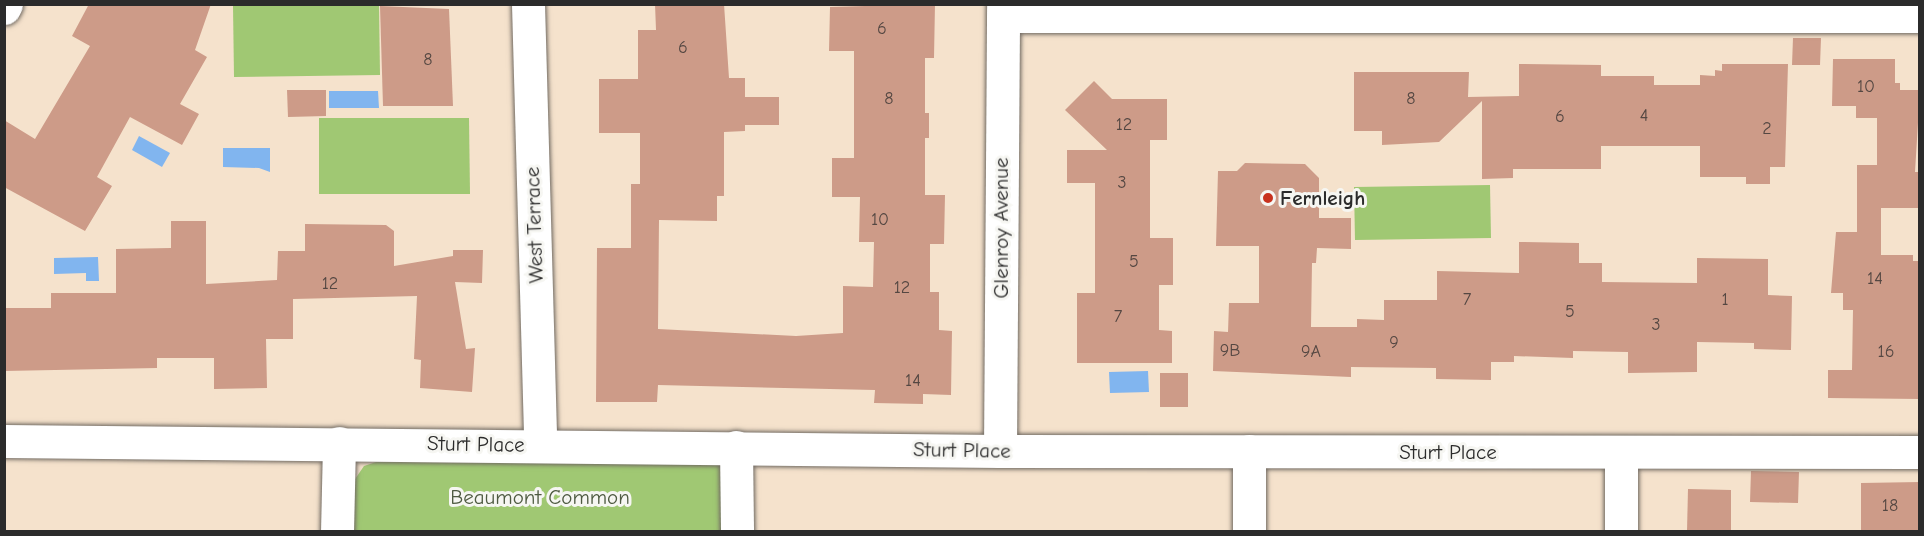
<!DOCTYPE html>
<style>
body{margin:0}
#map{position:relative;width:1924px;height:536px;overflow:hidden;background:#f5e2cc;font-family:"Comic Neue",sans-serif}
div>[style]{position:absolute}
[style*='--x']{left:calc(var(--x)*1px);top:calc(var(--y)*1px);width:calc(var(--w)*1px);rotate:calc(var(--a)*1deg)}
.green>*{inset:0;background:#a0c873}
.water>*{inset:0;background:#81b5ef}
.building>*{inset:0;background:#cd9b88}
.roads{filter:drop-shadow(0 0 2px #726b63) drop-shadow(0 0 2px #726b63)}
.minor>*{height:33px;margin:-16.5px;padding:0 16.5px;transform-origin:16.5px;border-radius:16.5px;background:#fff}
.dots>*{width:16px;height:16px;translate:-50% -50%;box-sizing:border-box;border:3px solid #f6f6f2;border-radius:50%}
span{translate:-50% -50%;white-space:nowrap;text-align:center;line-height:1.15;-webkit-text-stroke:6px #f6f6f2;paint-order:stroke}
.number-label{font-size:18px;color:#544742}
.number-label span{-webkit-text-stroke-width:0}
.poi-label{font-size:21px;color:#2b2b2b;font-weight:700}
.left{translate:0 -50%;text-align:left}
.street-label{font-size:21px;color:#2b2b2b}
.park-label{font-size:21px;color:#4e5a41}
.frame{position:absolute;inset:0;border:6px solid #2b2b2b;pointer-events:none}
</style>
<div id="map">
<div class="green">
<div style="clip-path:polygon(379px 5px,380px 75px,234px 77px,233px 6px)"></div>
<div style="clip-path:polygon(319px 118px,469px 118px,470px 194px,319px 194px)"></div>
<div style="clip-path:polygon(1490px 185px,1491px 238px,1355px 240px,1354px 187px)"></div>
<div style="clip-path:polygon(376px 462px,731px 464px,730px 531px,349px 532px,351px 485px,364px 466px)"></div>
</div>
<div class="water">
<div style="clip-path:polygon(329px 91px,378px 91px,379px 108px,329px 108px)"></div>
<div style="clip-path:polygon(139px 136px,170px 153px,162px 167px,132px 150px)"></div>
<div style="clip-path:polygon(223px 148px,270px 148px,270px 172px,259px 168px,223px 167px)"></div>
<div style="clip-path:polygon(98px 257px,99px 281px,86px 281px,86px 273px,54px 274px,54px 258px)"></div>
<div style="clip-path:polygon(1148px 371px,1149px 392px,1110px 393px,1109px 372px)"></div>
</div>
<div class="building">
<div style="clip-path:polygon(89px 4px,211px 4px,195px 50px,207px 57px,180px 104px,199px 114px,182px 145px,130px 117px,97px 177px,112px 186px,85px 231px,4px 187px,4px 120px,35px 139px,90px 46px,72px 36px)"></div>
<div style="clip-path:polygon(655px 4px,724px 4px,729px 78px,745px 78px,745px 97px,779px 97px,779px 125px,745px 125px,745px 131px,724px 132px,724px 196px,717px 196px,717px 221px,659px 220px,658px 329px,796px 336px,843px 333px,843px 286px,873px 287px,874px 242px,859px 242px,860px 197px,832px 197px,832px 158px,854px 158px,854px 51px,829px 51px,830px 7px,935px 4px,934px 58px,925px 58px,925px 113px,929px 113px,929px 138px,925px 138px,925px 195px,945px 195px,944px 244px,930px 244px,930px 292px,939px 292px,939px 330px,952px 331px,951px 395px,923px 394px,923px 404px,874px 403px,875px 390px,658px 385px,657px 402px,596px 402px,597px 248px,631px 248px,631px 184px,640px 184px,640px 133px,599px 133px,599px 79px,638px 79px,638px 30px,656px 30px)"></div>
<div style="clip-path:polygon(380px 6px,449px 9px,453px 106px,383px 106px)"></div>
<div style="clip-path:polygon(1793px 38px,1821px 38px,1820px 65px,1792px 65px)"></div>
<div style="clip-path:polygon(1833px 59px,1895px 59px,1895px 83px,1900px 83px,1900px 90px,1920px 90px,1915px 172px,1920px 172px,1920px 208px,1881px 208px,1881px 255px,1913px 255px,1913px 261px,1920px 261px,1920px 399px,1828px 398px,1828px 370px,1852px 370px,1853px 310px,1843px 310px,1843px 293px,1831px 293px,1836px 232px,1857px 232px,1857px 165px,1877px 165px,1877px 118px,1856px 118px,1856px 106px,1832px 106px)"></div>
<div style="clip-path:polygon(1519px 64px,1601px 65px,1601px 76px,1654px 76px,1654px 85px,1700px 85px,1700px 75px,1715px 76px,1715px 70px,1722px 71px,1722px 64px,1788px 64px,1785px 167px,1770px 167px,1770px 184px,1746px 184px,1746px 177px,1700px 177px,1700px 146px,1601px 146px,1601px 169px,1513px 169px,1513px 178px,1482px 179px,1482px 101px,1439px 142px,1382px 145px,1382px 131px,1354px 131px,1354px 72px,1469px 72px,1468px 97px,1519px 96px)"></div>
<div style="clip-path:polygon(1094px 81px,1112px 99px,1167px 99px,1167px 140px,1150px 140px,1150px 238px,1173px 238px,1173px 285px,1159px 285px,1159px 330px,1172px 331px,1172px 363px,1077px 363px,1077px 293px,1095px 293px,1095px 183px,1067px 183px,1067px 150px,1107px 150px,1065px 110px)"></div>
<div style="clip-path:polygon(287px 90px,326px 90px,326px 116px,288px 117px)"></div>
<div style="clip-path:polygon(1245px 163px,1305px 164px,1319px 178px,1319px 218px,1351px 218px,1351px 249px,1317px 248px,1316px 263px,1312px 263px,1311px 327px,1357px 327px,1357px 319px,1384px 320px,1384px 300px,1437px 300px,1437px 271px,1519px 273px,1519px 242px,1579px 243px,1579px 263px,1602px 263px,1602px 282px,1697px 283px,1697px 258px,1768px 259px,1768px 295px,1792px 296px,1791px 350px,1754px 349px,1754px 343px,1697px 342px,1697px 372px,1628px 373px,1628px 352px,1573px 351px,1573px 358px,1514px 356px,1514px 362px,1491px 362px,1491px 380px,1436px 379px,1436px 368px,1351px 367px,1351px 377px,1213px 371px,1214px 331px,1228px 332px,1229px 303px,1259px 303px,1259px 246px,1216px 246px,1218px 171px,1237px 171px)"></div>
<div style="clip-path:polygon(171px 221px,206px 221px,206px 284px,277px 280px,278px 251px,305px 251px,305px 224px,386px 225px,394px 231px,394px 266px,453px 256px,453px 250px,483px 250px,482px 283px,455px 282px,466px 349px,475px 348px,472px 392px,420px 388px,421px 360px,414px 359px,417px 296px,293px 299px,293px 339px,266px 339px,267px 388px,214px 389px,214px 358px,157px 358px,157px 368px,4px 371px,4px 308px,51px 308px,51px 293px,116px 293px,116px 249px,171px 248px)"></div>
<div style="clip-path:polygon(1160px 373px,1188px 373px,1188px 407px,1160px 407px)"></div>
<div style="clip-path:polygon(1751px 471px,1799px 472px,1798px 503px,1750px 502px)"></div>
<div style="clip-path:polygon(1920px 482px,1920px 531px,1861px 531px,1861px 483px)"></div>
<div style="clip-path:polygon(1688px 489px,1731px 490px,1731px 531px,1687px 531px)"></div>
</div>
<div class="roads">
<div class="minor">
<div style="--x:528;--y:4;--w:441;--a:88.4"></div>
<div style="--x:4;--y:8;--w:4;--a:-63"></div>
<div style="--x:1003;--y:16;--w:917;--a:0"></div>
<div style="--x:4;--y:441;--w:996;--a:0.58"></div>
<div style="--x:1000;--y:451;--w:920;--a:0.06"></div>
<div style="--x:736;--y:447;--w:85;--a:89.3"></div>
<div style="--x:1000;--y:451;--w:447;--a:-89.6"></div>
<div style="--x:337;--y:532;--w:89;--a:-88.7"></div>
<div style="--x:1249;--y:532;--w:81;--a:-90"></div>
<div style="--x:1621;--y:532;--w:80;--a:-90"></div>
</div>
</div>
<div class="dots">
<div style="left:1268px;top:198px;background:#c8321e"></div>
</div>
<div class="number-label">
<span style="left:882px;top:29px">6</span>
<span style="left:683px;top:48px">6</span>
<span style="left:428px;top:60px">8</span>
<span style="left:1866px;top:87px">10</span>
<span style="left:889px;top:99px">8</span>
<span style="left:1411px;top:99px">8</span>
<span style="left:1644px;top:116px">4</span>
<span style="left:1560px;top:117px">6</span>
<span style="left:1124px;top:125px">12</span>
<span style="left:1767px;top:129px">2</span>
<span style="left:1122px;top:183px">3</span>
<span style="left:880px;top:220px">10</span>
<span style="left:1134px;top:262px">5</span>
<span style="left:1875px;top:279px">14</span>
<span style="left:330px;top:284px">12</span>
<span style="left:902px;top:288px">12</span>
<span style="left:1467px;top:300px">7</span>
<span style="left:1725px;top:300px">1</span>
<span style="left:1570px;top:312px">5</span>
<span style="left:1118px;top:317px">7</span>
<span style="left:1656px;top:325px">3</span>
<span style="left:1394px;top:343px">9</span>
<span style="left:1230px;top:351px">9B</span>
<span style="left:1311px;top:352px">9A</span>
<span style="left:1886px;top:352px">16</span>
<span style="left:913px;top:381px">14</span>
<span style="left:1890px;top:506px">18</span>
</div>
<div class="poi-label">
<span class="left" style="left:1280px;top:198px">Fernleigh</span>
</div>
<div class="street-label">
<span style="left:534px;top:225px;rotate:-92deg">West Terrace</span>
<span style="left:1001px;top:228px;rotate:-90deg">Glenroy Avenue</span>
<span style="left:476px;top:444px;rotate:1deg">Sturt Place</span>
<span style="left:962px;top:450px;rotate:1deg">Sturt Place</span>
<span style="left:1448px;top:452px">Sturt Place</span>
</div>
<div class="park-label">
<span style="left:540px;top:497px">Beaumont Common</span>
</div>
<div class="frame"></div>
</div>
